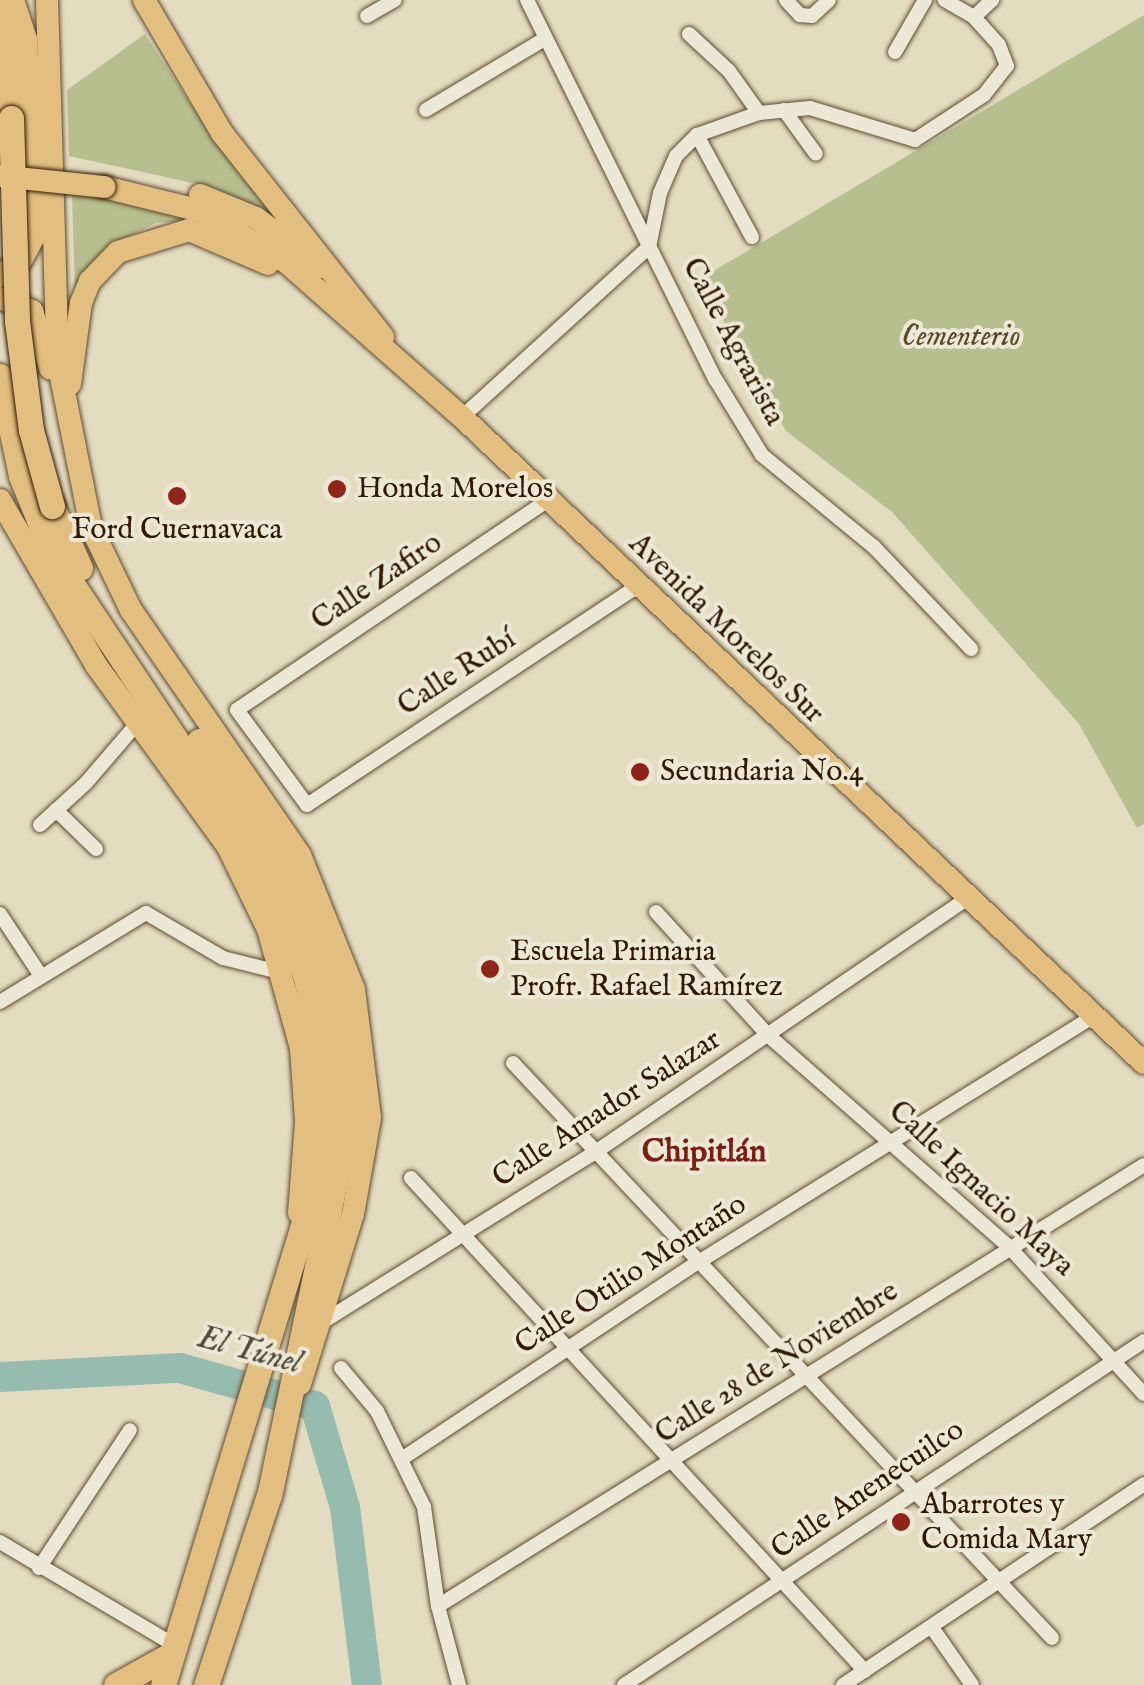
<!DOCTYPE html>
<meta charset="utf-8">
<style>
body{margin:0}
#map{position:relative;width:1144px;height:1685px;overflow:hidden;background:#e4dcc0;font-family:"IM FELL English",serif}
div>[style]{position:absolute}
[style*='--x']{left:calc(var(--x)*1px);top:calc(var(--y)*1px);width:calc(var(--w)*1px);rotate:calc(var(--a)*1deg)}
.green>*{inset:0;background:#b7bf90}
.river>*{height:30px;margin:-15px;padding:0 15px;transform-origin:15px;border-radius:15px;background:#96bcaf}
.roads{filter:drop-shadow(0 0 2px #5e4b30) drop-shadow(0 0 2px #5e4b30)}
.street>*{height:14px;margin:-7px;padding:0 7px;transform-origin:7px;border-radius:7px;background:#ede8d6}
.primary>*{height:22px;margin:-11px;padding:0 11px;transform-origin:11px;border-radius:11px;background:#e2be80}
.highway>*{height:25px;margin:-12.5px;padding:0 12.5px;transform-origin:12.5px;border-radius:12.5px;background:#e2be80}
.bridges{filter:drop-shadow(0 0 2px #311b00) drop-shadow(0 0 2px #311b00)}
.primary-bridge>*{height:22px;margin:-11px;padding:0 11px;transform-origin:11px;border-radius:11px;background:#e2be80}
.highway-bridge>*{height:25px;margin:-12.5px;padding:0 12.5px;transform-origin:12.5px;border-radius:12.5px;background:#e2be80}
.dots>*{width:28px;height:28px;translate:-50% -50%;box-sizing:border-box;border:5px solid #ede8d6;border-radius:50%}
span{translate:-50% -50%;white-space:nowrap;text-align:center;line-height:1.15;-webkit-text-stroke:8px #ede8d6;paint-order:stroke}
.park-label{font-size:30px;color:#594c2b;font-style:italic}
.street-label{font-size:30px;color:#311b00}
.poi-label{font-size:30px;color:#311b00}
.left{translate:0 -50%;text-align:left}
.neighbourhood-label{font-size:32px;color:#7a1f14;font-weight:700}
.water-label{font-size:32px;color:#4f4b35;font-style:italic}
</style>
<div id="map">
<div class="green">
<div style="clip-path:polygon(1144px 15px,1144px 824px,1137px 828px,1079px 724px,892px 512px,786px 431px,700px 279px)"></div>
<div style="clip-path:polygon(145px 34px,189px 102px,277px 221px,202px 185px,69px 156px,67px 90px)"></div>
<div style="clip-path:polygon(72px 196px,118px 201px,199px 220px,156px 223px,115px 243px,75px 293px)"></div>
</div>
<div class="river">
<div style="--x:0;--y:1377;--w:180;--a:-2.9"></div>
<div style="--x:180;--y:1368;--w:140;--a:15.7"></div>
<div style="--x:315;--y:1406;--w:105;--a:73.5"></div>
<div style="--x:345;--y:1507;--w:179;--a:83"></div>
</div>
<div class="roads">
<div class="street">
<div style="--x:527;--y:0;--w:424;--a:63.6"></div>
<div style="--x:716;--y:380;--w:88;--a:58.5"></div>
<div style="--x:762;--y:455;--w:145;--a:39.4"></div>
<div style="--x:874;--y:547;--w:141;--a:46.4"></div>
<div style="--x:786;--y:0;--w:21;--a:47"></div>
<div style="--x:800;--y:15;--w:12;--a:5"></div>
<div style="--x:812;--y:16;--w:23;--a:-43"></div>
<div style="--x:367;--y:16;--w:32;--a:-30"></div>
<div style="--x:974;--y:17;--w:25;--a:-43"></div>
<div style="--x:689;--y:34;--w:54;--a:42.8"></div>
<div style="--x:729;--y:71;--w:52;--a:54.5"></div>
<div style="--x:895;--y:52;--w:60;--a:-60"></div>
<div style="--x:426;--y:110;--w:136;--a:-30.9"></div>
<div style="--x:784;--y:110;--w:54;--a:54"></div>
<div style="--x:697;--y:135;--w:116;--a:61.7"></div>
<div style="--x:462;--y:417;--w:253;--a:-42.3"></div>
<div style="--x:649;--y:247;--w:55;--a:-78.5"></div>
<div style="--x:660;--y:193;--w:40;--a:-66.6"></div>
<div style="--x:676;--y:156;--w:30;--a:-45"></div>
<div style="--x:697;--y:135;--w:66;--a:-19.5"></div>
<div style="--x:759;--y:113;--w:51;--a:-5.6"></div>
<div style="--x:810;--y:108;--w:110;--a:16.9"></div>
<div style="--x:915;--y:140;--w:82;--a:-33.1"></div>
<div style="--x:984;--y:95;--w:37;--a:-52"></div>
<div style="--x:1007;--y:66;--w:22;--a:-111"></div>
<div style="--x:999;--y:45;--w:38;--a:-132"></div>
<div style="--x:974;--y:17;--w:34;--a:-150"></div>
<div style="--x:548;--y:500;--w:375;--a:146"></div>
<div style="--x:237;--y:710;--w:118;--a:53.6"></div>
<div style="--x:307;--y:805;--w:397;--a:-33.5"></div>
<div style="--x:56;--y:810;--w:56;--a:44.3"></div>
<div style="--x:40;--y:825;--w:62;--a:-42.4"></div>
<div style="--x:86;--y:783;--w:83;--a:-49.4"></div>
<div style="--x:656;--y:912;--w:168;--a:47.7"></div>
<div style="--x:769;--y:1036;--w:321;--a:41.3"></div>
<div style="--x:1010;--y:1248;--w:198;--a:47.5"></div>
<div style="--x:0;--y:914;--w:74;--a:56.5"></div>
<div style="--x:0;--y:1002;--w:171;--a:-31.4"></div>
<div style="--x:146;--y:913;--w:89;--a:30.3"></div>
<div style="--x:223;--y:958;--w:62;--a:14"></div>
<div style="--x:513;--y:1063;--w:788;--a:46.85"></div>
<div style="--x:411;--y:1178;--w:670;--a:47.36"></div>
<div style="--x:324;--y:1321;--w:318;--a:-31.9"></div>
<div style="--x:594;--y:1153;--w:449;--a:-34.3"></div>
<div style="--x:341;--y:1368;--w:56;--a:50.1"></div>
<div style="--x:377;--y:1411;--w:107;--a:63.9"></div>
<div style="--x:424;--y:1507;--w:100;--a:82"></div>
<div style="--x:438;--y:1606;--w:82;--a:75.1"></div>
<div style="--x:403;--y:1458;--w:353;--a:-33.6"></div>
<div style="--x:697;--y:1263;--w:468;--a:-31.9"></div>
<div style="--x:0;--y:1542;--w:202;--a:30.6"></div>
<div style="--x:39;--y:1568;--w:165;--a:-56.6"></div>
<div style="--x:438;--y:1606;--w:832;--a:-31.99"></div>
<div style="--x:933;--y:1629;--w:68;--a:55.1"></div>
<div style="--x:624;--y:1685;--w:623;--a:-33.49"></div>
<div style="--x:843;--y:1685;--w:362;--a:-33.7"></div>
</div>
<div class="primary">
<div style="--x:47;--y:0;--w:362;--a:88.3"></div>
<div style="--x:58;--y:362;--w:168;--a:78.7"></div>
<div style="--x:91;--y:527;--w:92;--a:64.3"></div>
<div style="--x:131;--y:610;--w:298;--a:55.4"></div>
<div style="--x:300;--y:855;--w:144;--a:68.1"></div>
<div style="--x:354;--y:989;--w:130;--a:82.9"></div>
<div style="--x:370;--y:1118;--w:97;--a:100"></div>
<div style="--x:353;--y:1214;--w:178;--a:107.3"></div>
<div style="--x:144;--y:0;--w:154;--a:59.6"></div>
<div style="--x:222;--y:133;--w:260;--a:51.7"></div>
<div style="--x:104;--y:187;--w:100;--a:13.9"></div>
<div style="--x:201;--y:211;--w:99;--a:31"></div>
<div style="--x:286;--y:262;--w:235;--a:41.4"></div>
<div style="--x:462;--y:417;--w:939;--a:43.45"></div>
<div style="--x:200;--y:195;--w:61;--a:22.3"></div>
<div style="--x:256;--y:218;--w:82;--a:36.6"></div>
<div style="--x:0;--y:276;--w:28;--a:-38"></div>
<div style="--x:22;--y:259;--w:32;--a:-62"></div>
<div style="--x:37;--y:231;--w:192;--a:-93.3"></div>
<div style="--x:26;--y:39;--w:41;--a:-108.4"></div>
<div style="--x:0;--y:298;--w:35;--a:22"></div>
<div style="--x:32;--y:311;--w:60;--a:72.5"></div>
<div style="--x:70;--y:384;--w:82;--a:-82.3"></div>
<div style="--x:81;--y:303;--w:24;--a:-68"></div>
<div style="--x:90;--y:281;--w:40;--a:-46"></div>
<div style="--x:118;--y:252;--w:74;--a:-17.2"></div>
<div style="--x:189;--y:230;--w:86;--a:23.3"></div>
<div style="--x:0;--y:500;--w:191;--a:59.8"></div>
<div style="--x:96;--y:665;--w:223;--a:54"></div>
<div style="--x:227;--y:845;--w:93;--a:64"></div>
<div style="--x:268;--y:929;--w:123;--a:74.5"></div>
<div style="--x:301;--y:1048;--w:74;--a:86.1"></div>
<div style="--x:306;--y:1122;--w:91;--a:94.4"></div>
</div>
<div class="highway">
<div style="--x:7;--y:0;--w:118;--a:88.1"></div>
<div style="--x:0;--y:376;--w:102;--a:78.1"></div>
<div style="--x:21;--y:476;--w:87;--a:67.8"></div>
<div style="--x:54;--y:557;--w:380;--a:56.3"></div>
<div style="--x:265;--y:873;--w:109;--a:68.4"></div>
<div style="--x:305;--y:974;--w:76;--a:77.1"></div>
<div style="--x:322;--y:1048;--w:65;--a:85.6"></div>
<div style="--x:327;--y:1113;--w:77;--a:99.7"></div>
<div style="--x:314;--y:1189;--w:518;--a:106.93"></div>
<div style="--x:52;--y:506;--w:68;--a:65.7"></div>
<div style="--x:199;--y:741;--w:99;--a:53.6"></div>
<div style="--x:258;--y:821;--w:103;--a:61.7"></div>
<div style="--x:307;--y:912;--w:89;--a:71.6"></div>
<div style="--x:335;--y:996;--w:128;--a:84.6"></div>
<div style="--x:347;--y:1123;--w:380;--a:101.8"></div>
<div style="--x:269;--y:1495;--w:200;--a:108.3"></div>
<div style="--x:116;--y:1685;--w:64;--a:-29"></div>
</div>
</div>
<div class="bridges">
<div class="primary-bridge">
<div style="--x:0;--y:176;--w:105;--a:6"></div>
</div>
<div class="highway-bridge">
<div style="--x:11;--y:118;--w:203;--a:88.3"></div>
<div style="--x:17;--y:321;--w:110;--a:82.7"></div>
<div style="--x:31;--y:430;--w:79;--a:74.6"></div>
</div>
</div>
<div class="dots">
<div style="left:337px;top:489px;background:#8f2418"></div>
<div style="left:177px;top:496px;background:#8f2418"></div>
<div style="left:640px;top:772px;background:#8f2418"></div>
<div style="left:490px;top:969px;background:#8f2418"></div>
<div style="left:901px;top:1522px;background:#8f2418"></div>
</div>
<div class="park-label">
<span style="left:961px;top:337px">Cementerio</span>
</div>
<div class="street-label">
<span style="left:733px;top:342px;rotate:62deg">Calle Agrarista</span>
<span style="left:377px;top:582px;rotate:-34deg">Calle Zafiro</span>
<span style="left:726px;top:629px;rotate:44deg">Avenida Morelos Sur</span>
<span style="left:457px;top:673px;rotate:-33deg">Calle Rubí</span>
<span style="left:607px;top:1109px;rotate:-33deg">Calle Amador Salazar</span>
<span style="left:981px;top:1189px;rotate:43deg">Calle Ignacio Maya</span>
<span style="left:631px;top:1275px;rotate:-33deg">Calle Otilio Montaño</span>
<span style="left:777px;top:1363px;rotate:-32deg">Calle 28 de Noviembre</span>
<span style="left:868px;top:1490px;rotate:-34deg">Calle Anenecuilco</span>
</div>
<div class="poi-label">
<span class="left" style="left:357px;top:489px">Honda Morelos</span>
<span style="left:177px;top:530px">Ford Cuernavaca</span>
<span class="left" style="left:660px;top:772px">Secundaria No.4</span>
<span class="left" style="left:510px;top:969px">Escuela Primaria<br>Profr. Rafael Ramírez</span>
<span class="left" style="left:921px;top:1522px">Abarrotes y<br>Comida Mary</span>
</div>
<div class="neighbourhood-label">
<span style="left:704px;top:1153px">Chipitlán</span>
</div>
<div class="water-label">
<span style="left:249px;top:1352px;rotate:15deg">El Túnel</span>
</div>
</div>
